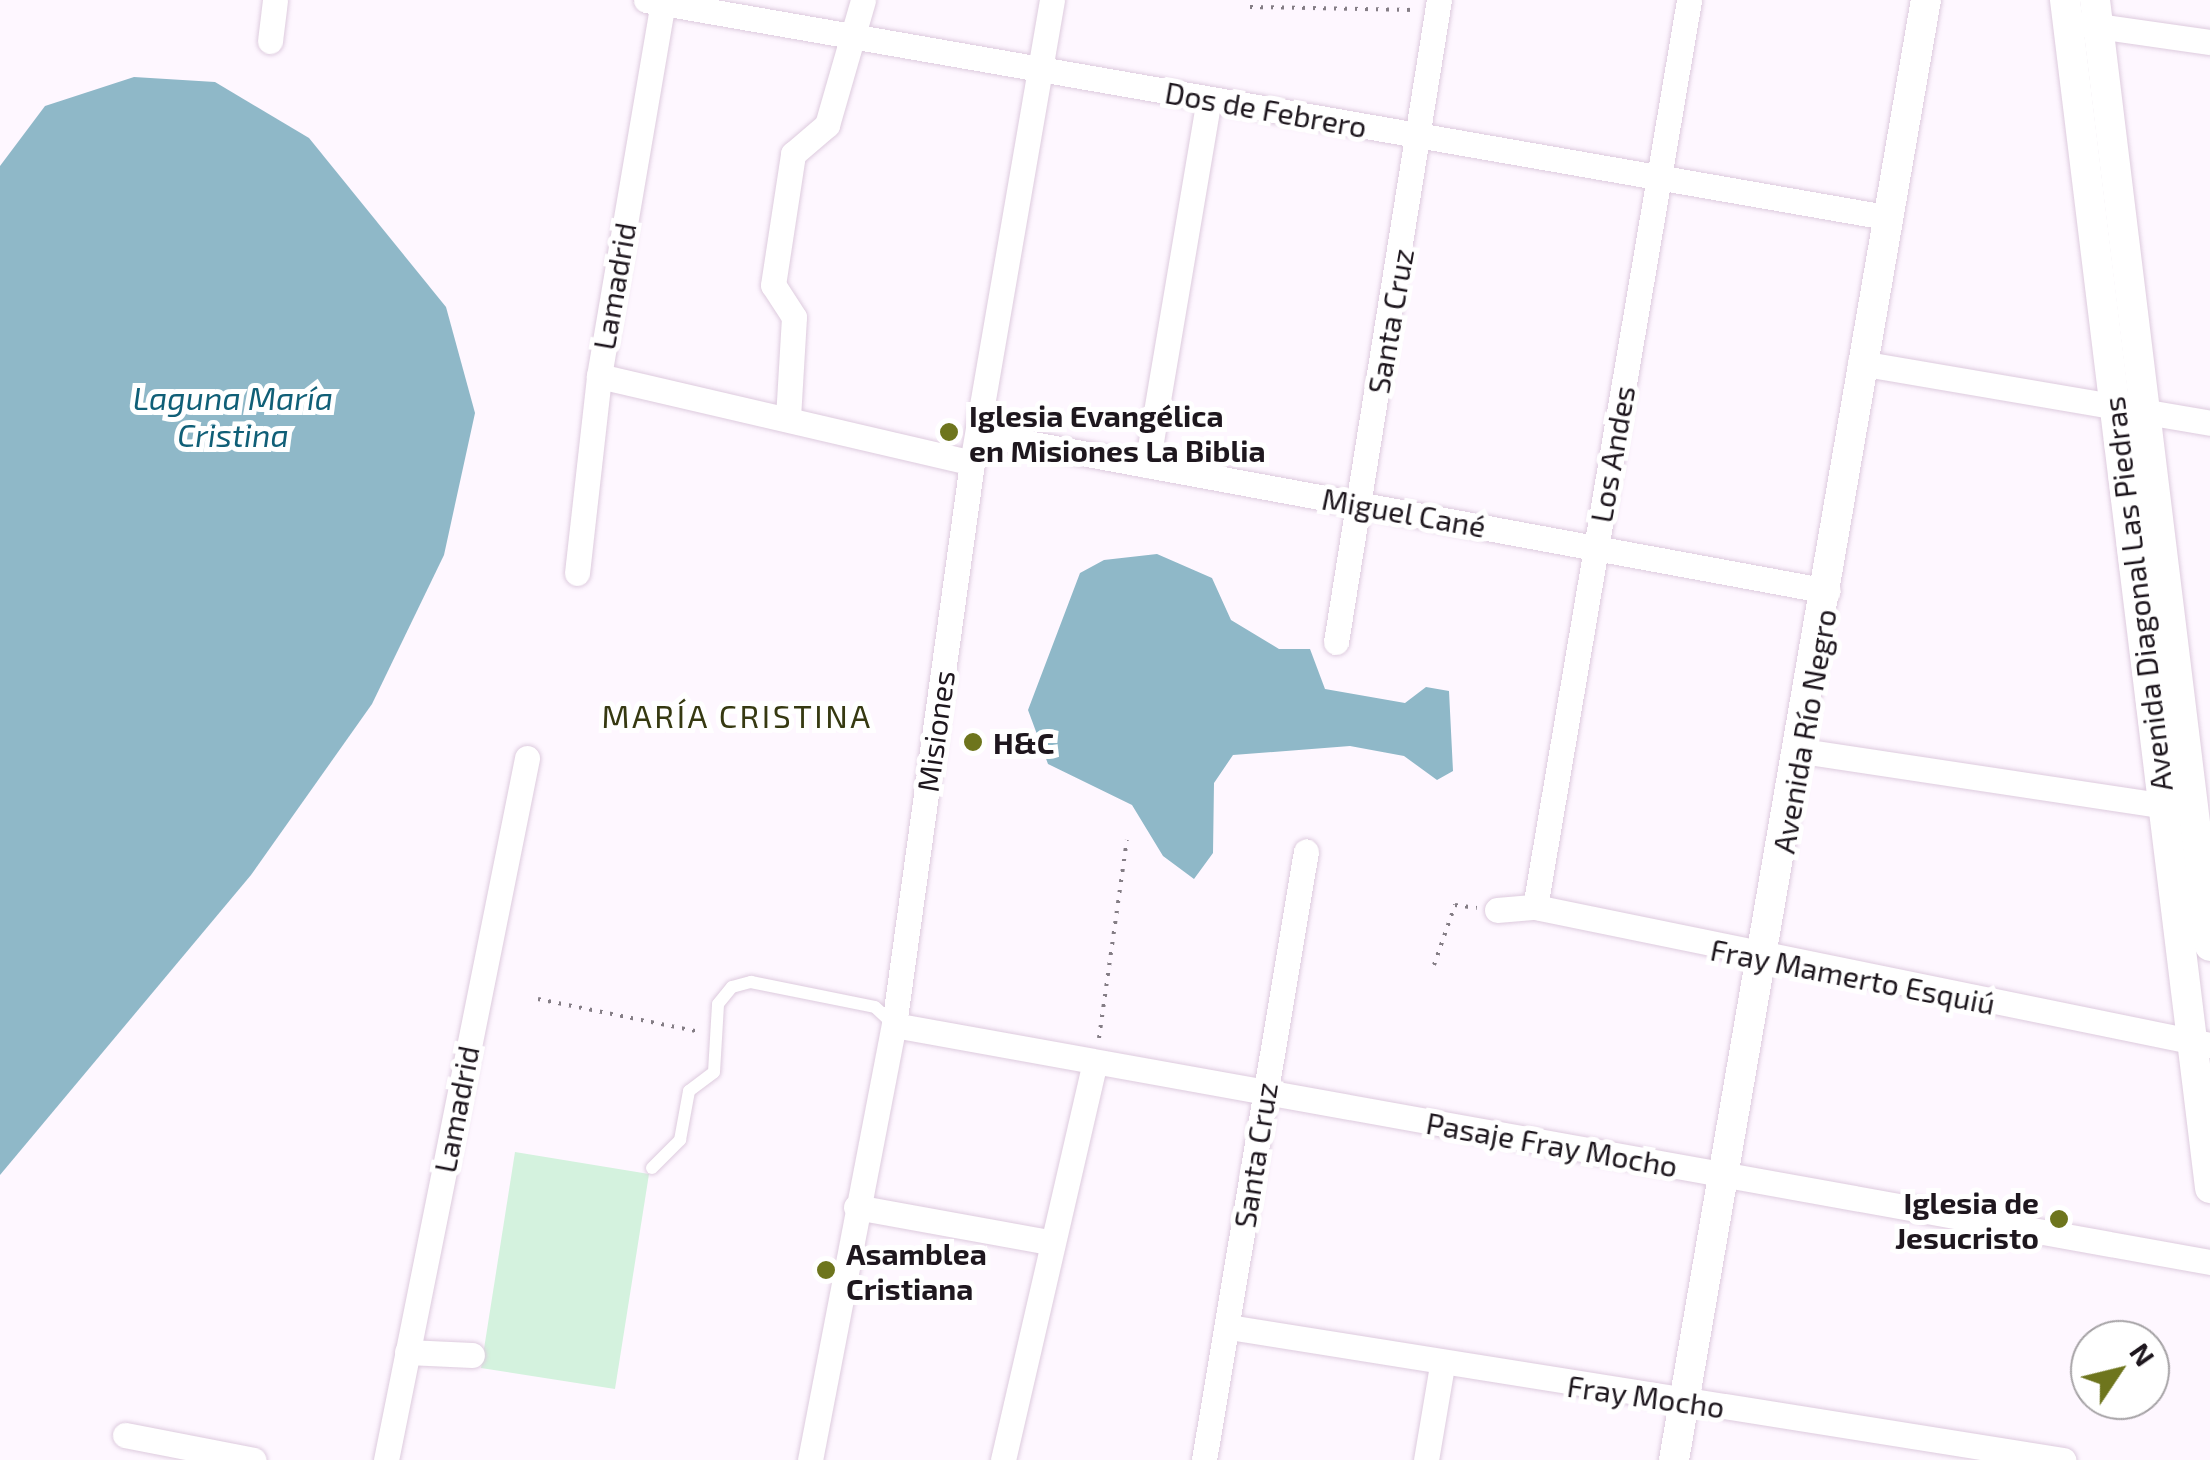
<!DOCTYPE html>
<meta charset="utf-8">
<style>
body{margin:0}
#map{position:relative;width:2210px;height:1460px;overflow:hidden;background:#fef7ff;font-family:"Exo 2",sans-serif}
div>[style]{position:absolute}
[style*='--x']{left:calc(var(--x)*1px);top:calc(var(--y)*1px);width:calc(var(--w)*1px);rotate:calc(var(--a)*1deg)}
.green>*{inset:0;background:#d4f2de}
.water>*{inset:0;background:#8fb8c8}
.path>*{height:4px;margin-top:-2px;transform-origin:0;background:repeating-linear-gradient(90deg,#847d85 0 2.5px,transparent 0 10.5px)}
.roads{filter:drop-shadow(0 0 2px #ddcbde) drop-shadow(0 0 2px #ddcbde)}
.service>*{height:12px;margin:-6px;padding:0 6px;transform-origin:6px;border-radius:6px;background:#fff}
.minor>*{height:25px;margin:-12.5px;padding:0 12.5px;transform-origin:12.5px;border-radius:12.5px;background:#fff}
.tertiary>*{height:30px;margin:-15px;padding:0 15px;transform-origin:15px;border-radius:15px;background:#fff}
.dots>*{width:28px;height:28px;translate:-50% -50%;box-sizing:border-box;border:5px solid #fff;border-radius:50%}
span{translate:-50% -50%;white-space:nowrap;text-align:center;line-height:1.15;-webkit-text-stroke:10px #fff;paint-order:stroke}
.street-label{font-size:30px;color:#1e171e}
.poi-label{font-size:30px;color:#1e171e;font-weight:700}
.left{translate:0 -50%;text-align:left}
.right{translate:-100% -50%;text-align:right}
.water-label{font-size:32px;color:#105f77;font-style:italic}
.neighbourhood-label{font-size:32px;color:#363911;letter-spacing:2.5px}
.north{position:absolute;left:2070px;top:1320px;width:100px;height:100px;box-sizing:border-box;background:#fff;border:2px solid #a5a2a5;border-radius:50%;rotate:55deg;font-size:28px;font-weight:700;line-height:40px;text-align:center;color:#1e171e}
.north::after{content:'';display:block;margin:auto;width:35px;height:45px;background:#6e751d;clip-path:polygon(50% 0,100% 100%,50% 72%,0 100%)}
</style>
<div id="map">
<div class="green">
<div style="clip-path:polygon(515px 1152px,649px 1174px,615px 1389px,481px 1368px)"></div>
</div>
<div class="water">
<div style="clip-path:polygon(134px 77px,215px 82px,309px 138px,446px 307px,475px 413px,444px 555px,372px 704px,251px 875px,0 1175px,0 166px,45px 106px)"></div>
<div style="clip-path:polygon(1157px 554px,1212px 578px,1231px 620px,1279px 649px,1310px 649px,1325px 689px,1405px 703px,1426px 687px,1449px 691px,1453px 771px,1437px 780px,1404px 756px,1350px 746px,1233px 755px,1214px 783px,1213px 853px,1194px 879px,1163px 856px,1132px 805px,1048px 764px,1028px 710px,1080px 573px,1104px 560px)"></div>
</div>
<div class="path">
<div style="--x:1250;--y:7;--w:165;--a:1"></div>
<div style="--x:1434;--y:965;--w:64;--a:-70.7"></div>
<div style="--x:1455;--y:905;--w:22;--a:8"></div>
<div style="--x:538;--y:999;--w:165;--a:11.5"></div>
<div style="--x:1099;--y:1038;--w:200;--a:-82"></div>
</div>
<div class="roads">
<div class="service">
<div style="--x:652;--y:1168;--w:40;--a:-45"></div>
<div style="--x:680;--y:1140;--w:50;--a:-79.6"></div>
<div style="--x:689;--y:1091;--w:31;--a:-37"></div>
<div style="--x:714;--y:1072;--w:68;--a:-86.6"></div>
<div style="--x:718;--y:1004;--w:22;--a:-51"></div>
<div style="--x:732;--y:987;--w:20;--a:-15"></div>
<div style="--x:751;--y:982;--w:126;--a:11.4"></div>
<div style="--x:875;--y:1007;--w:25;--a:43"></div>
</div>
<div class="minor">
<div style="--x:646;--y:0;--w:1259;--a:9.93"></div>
<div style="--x:2083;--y:24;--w:128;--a:8.1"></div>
<div style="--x:270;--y:41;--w:41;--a:-83"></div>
<div style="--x:1860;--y:363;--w:355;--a:9.7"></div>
<div style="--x:599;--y:376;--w:383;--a:13.1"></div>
<div style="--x:788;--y:418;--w:101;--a:-86.6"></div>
<div style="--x:794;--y:317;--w:38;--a:-123"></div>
<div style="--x:773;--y:285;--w:133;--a:-81.3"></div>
<div style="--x:793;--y:154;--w:45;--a:-40.5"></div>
<div style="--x:827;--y:125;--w:130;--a:-73.9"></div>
<div style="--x:979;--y:434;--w:863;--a:10.48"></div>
<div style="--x:1147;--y:465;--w:371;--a:-80.4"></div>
<div style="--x:577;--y:573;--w:198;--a:-83.6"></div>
<div style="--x:599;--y:376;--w:381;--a:-80.3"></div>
<div style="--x:1336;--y:642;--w:650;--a:-80.89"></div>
<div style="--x:1802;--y:751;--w:380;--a:8.6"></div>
<div style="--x:1535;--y:907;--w:920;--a:-80.36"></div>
<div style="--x:1497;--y:910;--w:38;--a:-5"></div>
<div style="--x:1535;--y:907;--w:689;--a:11.55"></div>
<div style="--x:894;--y:1025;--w:1337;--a:10.21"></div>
<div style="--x:856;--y:1207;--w:196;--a:10.3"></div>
<div style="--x:1229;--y:1327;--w:845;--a:9.06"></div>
<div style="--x:407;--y:1352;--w:65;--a:2.6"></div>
<div style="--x:125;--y:1435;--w:131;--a:11"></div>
<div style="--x:386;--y:1460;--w:716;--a:-78.64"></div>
<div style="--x:810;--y:1460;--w:443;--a:-79.1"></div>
<div style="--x:894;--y:1025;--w:567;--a:-82.1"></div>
<div style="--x:972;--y:463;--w:470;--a:-80.2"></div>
<div style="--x:1003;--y:1460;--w:408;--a:-77"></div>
<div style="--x:1204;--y:1460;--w:617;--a:-80.49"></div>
<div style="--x:1426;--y:1460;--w:96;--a:-80.4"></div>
</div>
<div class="tertiary">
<div style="--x:2065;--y:0;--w:1197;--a:83.04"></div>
<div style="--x:2095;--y:0;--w:953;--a:83.07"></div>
<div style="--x:1674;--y:1460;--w:1482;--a:-80.21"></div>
</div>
</div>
<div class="dots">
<div style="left:949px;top:432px;background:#6e751d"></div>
<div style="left:973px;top:742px;background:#6e751d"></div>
<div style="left:2059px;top:1219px;background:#6e751d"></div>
<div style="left:826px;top:1270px;background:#6e751d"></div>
</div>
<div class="street-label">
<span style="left:1266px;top:109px;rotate:10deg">Dos de Febrero</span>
<span style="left:614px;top:286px;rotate:-80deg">Lamadrid</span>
<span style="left:1390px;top:321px;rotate:-80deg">Santa Cruz</span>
<span style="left:1612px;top:454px;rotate:-80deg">Los Andes</span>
<span style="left:1404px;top:512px;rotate:10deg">Miguel Cané</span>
<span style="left:2137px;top:594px;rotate:-97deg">Avenida Diagonal Las Piedras</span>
<span style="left:935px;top:731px;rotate:-82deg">Misiones</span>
<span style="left:1804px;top:731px;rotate:-80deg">Avenida Río Negro</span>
<span style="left:1853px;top:976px;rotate:11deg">Fray Mamerto Esquiú</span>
<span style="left:456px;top:1109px;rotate:-79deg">Lamadrid</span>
<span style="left:1552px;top:1144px;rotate:10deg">Pasaje Fray Mocho</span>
<span style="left:1255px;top:1155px;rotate:-81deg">Santa Cruz</span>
<span style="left:1646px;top:1396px;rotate:8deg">Fray Mocho</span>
</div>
<div class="poi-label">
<span class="left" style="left:969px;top:432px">Iglesia Evangélica<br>en Misiones La Biblia</span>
<span class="left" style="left:993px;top:742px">H&amp;C</span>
<span class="right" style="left:2039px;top:1219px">Iglesia de<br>Jesucristo</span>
<span class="left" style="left:846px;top:1270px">Asamblea<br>Cristiana</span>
</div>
<div class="water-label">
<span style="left:233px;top:416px">Laguna María<br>Cristina</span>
</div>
<div class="neighbourhood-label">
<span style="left:737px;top:715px">MARÍA CRISTINA</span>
</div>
<div class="north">N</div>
</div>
